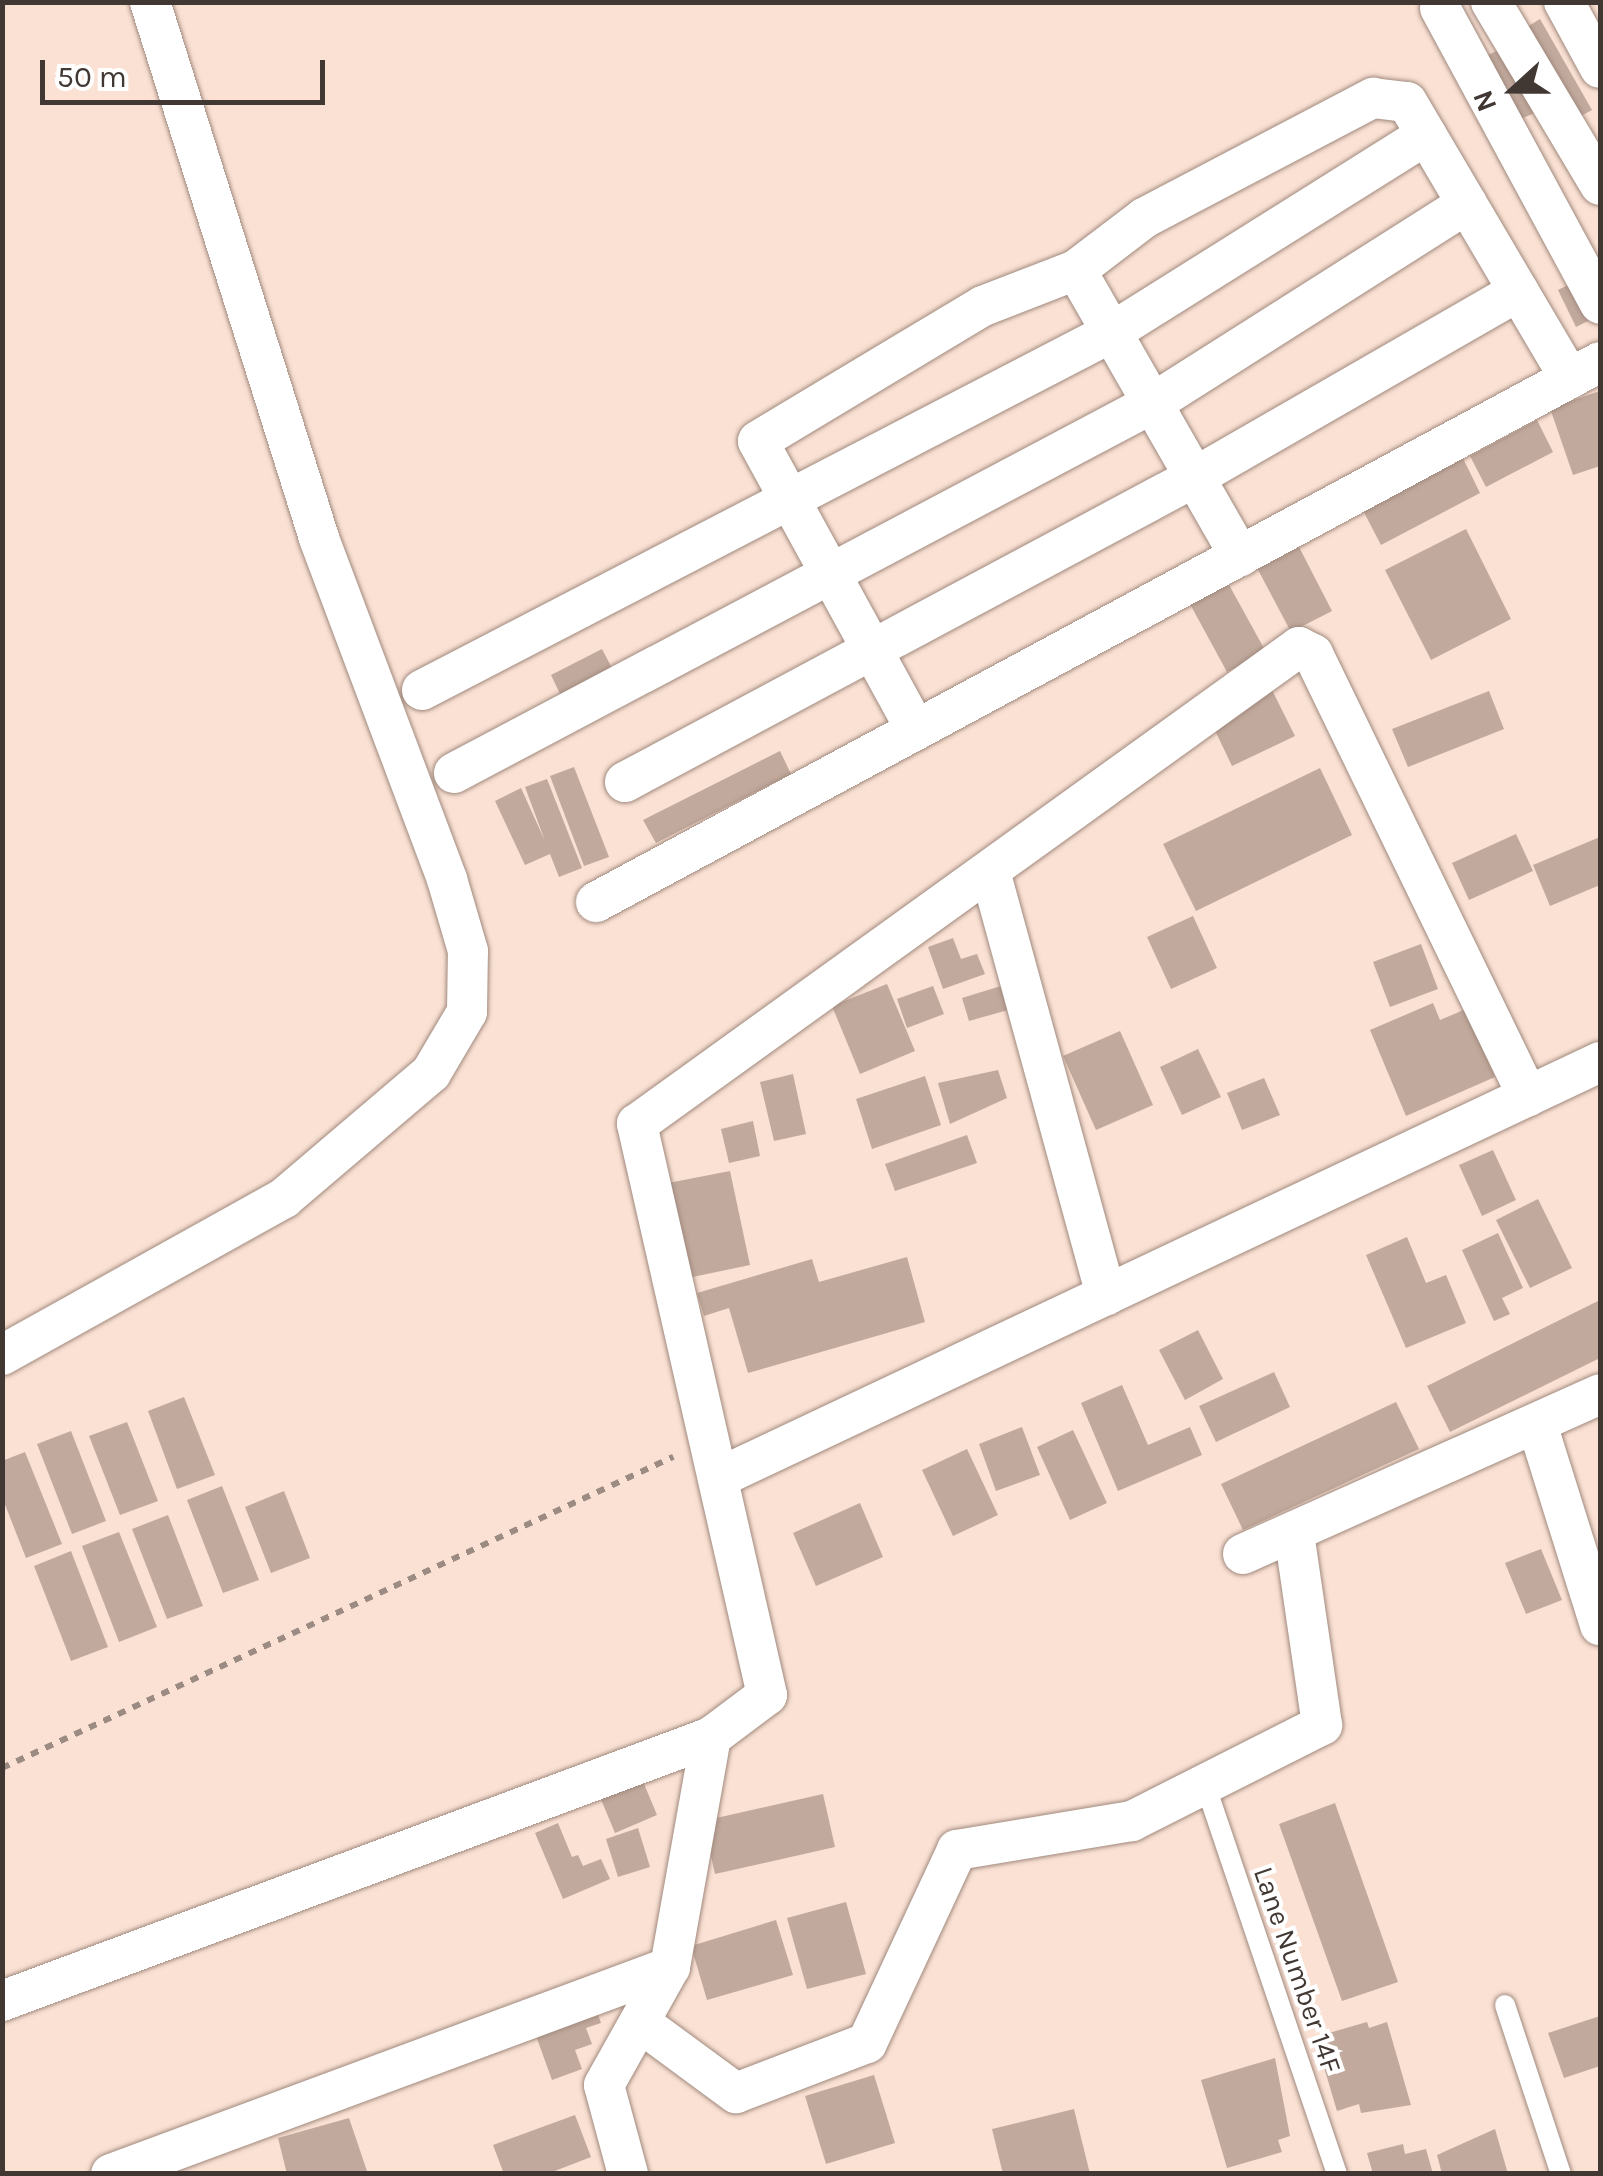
<!DOCTYPE html>
<style>
body{margin:0}
#map{position:relative;width:1603px;height:2176px;overflow:hidden;background:#fae1d4;font-family:Karla,sans-serif}
div>[style]{position:absolute}
[style*='--x']{left:calc(var(--x)*1px);top:calc(var(--y)*1px);width:calc(var(--w)*1px);rotate:calc(var(--a)*1deg)}
.building>*{inset:0;background:#c1a99d}
.path>*{height:6px;margin-top:-3px;transform-origin:0;background:repeating-linear-gradient(90deg,#9c8b82 0 8px,transparent 0 16px)}
.roads{filter:drop-shadow(0 0 2px #a0897d) drop-shadow(0 0 2px #a0897d)}
.service>*{height:20px;margin:-10px;padding:0 10px;transform-origin:10px;border-radius:10px;background:#fff}
.minor>*{height:40px;margin:-20px;padding:0 20px;transform-origin:20px;border-radius:20px;background:#fff}
span{translate:-50% -50%;white-space:nowrap;text-align:center;line-height:1.15;-webkit-text-stroke:8px #fff;paint-order:stroke}
.street-label{font-size:28px;color:#413833}
.frame{position:absolute;inset:0;border:5px solid #413833;pointer-events:none}
.north{position:absolute;left:1463px;top:40px;width:100px;height:100px;-webkit-text-stroke:8px #fff;paint-order:stroke;rotate:249deg;font-size:28px;font-weight:700;line-height:40px;text-align:center;color:#413833}
.north::after{content:'';display:block;margin:auto;width:35px;height:45px;background:#413833;clip-path:polygon(50% 0,100% 100%,50% 72%,0 100%)}
.scale{position:absolute;left:40px;top:60px;width:285px;height:45px;box-sizing:border-box;border:5px solid #413833;border-top:0;padding-left:12px;font-size:30px;line-height:35px;white-space:nowrap;color:#413833;-webkit-text-stroke:8px #fff;paint-order:stroke}
</style>
<div id="map">
<div class="building">
<div style="clip-path:polygon(1540px 19px,1592px 110px,1568px 123px,1517px 33px)"></div>
<div style="clip-path:polygon(1505px 47px,1537px 112px,1516px 121px,1484px 57px)"></div>
<div style="clip-path:polygon(1582px 278px,1600px 315px,1576px 327px,1558px 290px)"></div>
<div style="clip-path:polygon(1600px 391px,1600px 466px,1573px 475px,1550px 408px)"></div>
<div style="clip-path:polygon(1537px 420px,1553px 452px,1486px 487px,1470px 456px)"></div>
<div style="clip-path:polygon(1457px 446px,1480px 493px,1381px 545px,1357px 499px)"></div>
<div style="clip-path:polygon(1466px 529px,1511px 619px,1431px 660px,1385px 570px)"></div>
<div style="clip-path:polygon(1298px 545px,1332px 611px,1291px 632px,1256px 566px)"></div>
<div style="clip-path:polygon(1228px 583px,1266px 652px,1227px 672px,1190px 604px)"></div>
<div style="clip-path:polygon(602px 649px,614px 672px,562px 698px,551px 675px)"></div>
<div style="clip-path:polygon(1271px 688px,1295px 736px,1232px 766px,1209px 718px)"></div>
<div style="clip-path:polygon(1489px 691px,1504px 729px,1408px 767px,1392px 729px)"></div>
<div style="clip-path:polygon(780px 751px,791px 774px,656px 843px,643px 820px)"></div>
<div style="clip-path:polygon(574px 767px,609px 857px,584px 866px,550px 776px)"></div>
<div style="clip-path:polygon(1320px 768px,1352px 835px,1196px 911px,1163px 844px)"></div>
<div style="clip-path:polygon(547px 779px,582px 868px,559px 877px,550px 854px,525px 865px,495px 801px,521px 788px,545px 841px,525px 787px)"></div>
<div style="clip-path:polygon(1516px 834px,1533px 871px,1469px 900px,1452px 863px)"></div>
<div style="clip-path:polygon(1600px 837px,1600px 885px,1550px 906px,1533px 865px)"></div>
<div style="clip-path:polygon(1193px 916px,1217px 968px,1171px 989px,1147px 937px)"></div>
<div style="clip-path:polygon(953px 938px,961px 959px,977px 954px,985px 974px,943px 989px,928px 947px)"></div>
<div style="clip-path:polygon(1421px 944px,1438px 989px,1390px 1007px,1373px 962px)"></div>
<div style="clip-path:polygon(887px 984px,915px 1051px,860px 1074px,832px 1006px)"></div>
<div style="clip-path:polygon(933px 986px,944px 1014px,907px 1028px,897px 999px)"></div>
<div style="clip-path:polygon(1001px 986px,1008px 1010px,969px 1021px,962px 998px)"></div>
<div style="clip-path:polygon(1433px 1003px,1440px 1020px,1466px 1009px,1495px 1077px,1406px 1116px,1370px 1030px)"></div>
<div style="clip-path:polygon(1120px 1031px,1153px 1105px,1096px 1130px,1063px 1056px)"></div>
<div style="clip-path:polygon(1198px 1049px,1221px 1097px,1182px 1115px,1160px 1067px)"></div>
<div style="clip-path:polygon(998px 1070px,1007px 1098px,950px 1124px,938px 1083px)"></div>
<div style="clip-path:polygon(793px 1074px,806px 1134px,774px 1141px,760px 1082px)"></div>
<div style="clip-path:polygon(925px 1076px,941px 1125px,872px 1149px,856px 1099px)"></div>
<div style="clip-path:polygon(1264px 1078px,1280px 1115px,1242px 1130px,1227px 1093px)"></div>
<div style="clip-path:polygon(753px 1121px,760px 1156px,729px 1163px,721px 1129px)"></div>
<div style="clip-path:polygon(967px 1135px,977px 1163px,895px 1191px,885px 1164px)"></div>
<div style="clip-path:polygon(1493px 1150px,1516px 1200px,1482px 1216px,1459px 1165px)"></div>
<div style="clip-path:polygon(730px 1171px,750px 1265px,683px 1279px,663px 1184px)"></div>
<div style="clip-path:polygon(1538px 1199px,1572px 1268px,1530px 1288px,1496px 1220px)"></div>
<div style="clip-path:polygon(1498px 1233px,1523px 1288px,1502px 1298px,1510px 1314px,1494px 1321px,1462px 1250px)"></div>
<div style="clip-path:polygon(1407px 1237px,1426px 1283px,1446px 1275px,1466px 1323px,1406px 1348px,1366px 1255px)"></div>
<div style="clip-path:polygon(907px 1257px,925px 1322px,748px 1373px,729px 1308px,704px 1316px,697px 1293px,812px 1259px,819px 1282px)"></div>
<div style="clip-path:polygon(1600px 1300px,1600px 1358px,1450px 1432px,1427px 1386px)"></div>
<div style="clip-path:polygon(1198px 1330px,1223px 1379px,1185px 1400px,1159px 1350px)"></div>
<div style="clip-path:polygon(1274px 1372px,1290px 1407px,1216px 1442px,1199px 1406px)"></div>
<div style="clip-path:polygon(1122px 1385px,1148px 1445px,1190px 1427px,1202px 1455px,1118px 1491px,1081px 1403px)"></div>
<div style="clip-path:polygon(184px 1397px,215px 1475px,177px 1489px,148px 1411px)"></div>
<div style="clip-path:polygon(1396px 1402px,1419px 1449px,1243px 1530px,1221px 1484px)"></div>
<div style="clip-path:polygon(127px 1422px,158px 1501px,120px 1515px,89px 1436px)"></div>
<div style="clip-path:polygon(1022px 1427px,1040px 1475px,996px 1491px,979px 1444px)"></div>
<div style="clip-path:polygon(1073px 1430px,1107px 1503px,1070px 1520px,1037px 1447px)"></div>
<div style="clip-path:polygon(71px 1431px,106px 1521px,72px 1534px,37px 1444px)"></div>
<div style="clip-path:polygon(967px 1449px,998px 1515px,953px 1536px,922px 1470px)"></div>
<div style="clip-path:polygon(25px 1452px,62px 1544px,26px 1558px,2px 1497px,2px 1461px)"></div>
<div style="clip-path:polygon(222px 1486px,259px 1580px,223px 1593px,187px 1500px)"></div>
<div style="clip-path:polygon(284px 1491px,310px 1558px,271px 1573px,245px 1507px)"></div>
<div style="clip-path:polygon(860px 1503px,883px 1557px,816px 1586px,793px 1533px)"></div>
<div style="clip-path:polygon(168px 1515px,203px 1606px,167px 1619px,132px 1529px)"></div>
<div style="clip-path:polygon(119px 1532px,157px 1627px,119px 1642px,82px 1546px)"></div>
<div style="clip-path:polygon(1541px 1549px,1562px 1600px,1526px 1614px,1505px 1563px)"></div>
<div style="clip-path:polygon(71px 1551px,108px 1647px,71px 1661px,34px 1566px)"></div>
<div style="clip-path:polygon(642px 1779px,657px 1815px,615px 1833px,600px 1797px)"></div>
<div style="clip-path:polygon(823px 1794px,835px 1847px,715px 1874px,703px 1821px)"></div>
<div style="clip-path:polygon(1335px 1803px,1398px 1982px,1342px 2001px,1279px 1824px)"></div>
<div style="clip-path:polygon(558px 1823px,572px 1857px,578px 1855px,583px 1866px,601px 1859px,610px 1879px,563px 1899px,535px 1833px)"></div>
<div style="clip-path:polygon(638px 1828px,650px 1867px,618px 1877px,606px 1839px)"></div>
<div style="clip-path:polygon(846px 1902px,866px 1974px,807px 1989px,787px 1918px)"></div>
<div style="clip-path:polygon(776px 1920px,793px 1975px,707px 2000px,691px 1946px)"></div>
<div style="clip-path:polygon(594px 2003px,601px 2023px,586px 2028px,592px 2044px,575px 2050px,582px 2069px,552px 2080px,532px 2025px)"></div>
<div style="clip-path:polygon(1600px 2016px,1600px 2066px,1564px 2078px,1548px 2033px)"></div>
<div style="clip-path:polygon(1367px 2022px,1369px 2028px,1387px 2022px,1411px 2105px,1361px 2113px,1359px 2104px,1337px 2111px,1315px 2037px)"></div>
<div style="clip-path:polygon(1275px 2058px,1290px 2136px,1278px 2140px,1282px 2152px,1227px 2168px,1201px 2080px)"></div>
<div style="clip-path:polygon(874px 2075px,895px 2143px,826px 2164px,805px 2096px)"></div>
<div style="clip-path:polygon(1074px 2109px,1090px 2174px,1003px 2174px,992px 2129px)"></div>
<div style="clip-path:polygon(575px 2115px,591px 2157px,547px 2174px,504px 2174px,493px 2145px)"></div>
<div style="clip-path:polygon(349px 2118px,368px 2174px,287px 2174px,278px 2138px)"></div>
<div style="clip-path:polygon(1495px 2129px,1508px 2174px,1442px 2174px,1437px 2155px)"></div>
<div style="clip-path:polygon(1403px 2144px,1405px 2154px,1426px 2149px,1433px 2174px,1373px 2174px,1367px 2153px)"></div>
</div>
<div class="path">
<div style="--x:2;--y:1768;--w:740;--a:-24.87"></div>
</div>
<div class="roads">
<div class="service">
<div style="--x:1205;--y:1784;--w:412;--a:71.3"></div>
<div style="--x:1505;--y:2005;--w:178;--a:71.7"></div>
</div>
<div class="minor">
<div style="--x:1491;--y:2;--w:213;--a:59.2"></div>
<div style="--x:1564;--y:2;--w:75;--a:61.4"></div>
<div style="--x:1440;--y:8;--w:336;--a:61.6"></div>
<div style="--x:1076;--y:270;--w:330;--a:60.2"></div>
<div style="--x:422;--y:690;--w:777;--a:-27.42"></div>
<div style="--x:1112;--y:332;--w:371;--a:-32.1"></div>
<div style="--x:916;--y:730;--w:329;--a:-118.7"></div>
<div style="--x:758;--y:441;--w:262;--a:-31"></div>
<div style="--x:983;--y:306;--w:100;--a:-21.2"></div>
<div style="--x:1076;--y:270;--w:86;--a:-37.4"></div>
<div style="--x:1144;--y:218;--w:259;--a:-27.7"></div>
<div style="--x:1373;--y:98;--w:34;--a:7"></div>
<div style="--x:1407;--y:102;--w:321;--a:59.5"></div>
<div style="--x:454;--y:773;--w:791;--a:-27.89"></div>
<div style="--x:1153;--y:403;--w:372;--a:-32.4"></div>
<div style="--x:625;--y:782;--w:646;--a:-28.15"></div>
<div style="--x:1195;--y:477;--w:373;--a:-29.9"></div>
<div style="--x:990;--y:871;--w:440;--a:74.7"></div>
<div style="--x:596;--y:902;--w:1140;--a:-28.27"></div>
<div style="--x:2;--y:1355;--w:323;--a:-29.1"></div>
<div style="--x:284;--y:1198;--w:193;--a:-40.4"></div>
<div style="--x:431;--y:1073;--w:71;--a:-59.5"></div>
<div style="--x:467;--y:1012;--w:61;--a:-89.1"></div>
<div style="--x:468;--y:951;--w:75;--a:-106.3"></div>
<div style="--x:447;--y:879;--w:364;--a:-110.6"></div>
<div style="--x:319;--y:538;--w:562;--a:-107.5"></div>
<div style="--x:1537;--y:1424;--w:211;--a:72.6"></div>
<div style="--x:718;--y:1478;--w:975;--a:-25.25"></div>
<div style="--x:1243;--y:1554;--w:391;--a:-24.1"></div>
<div style="--x:2;--y:2001;--w:757;--a:-20.42"></div>
<div style="--x:642;--y:2024;--w:117;--a:36.3"></div>
<div style="--x:736;--y:2093;--w:140;--a:-20.9"></div>
<div style="--x:867;--y:2043;--w:213;--a:-65"></div>
<div style="--x:957;--y:1850;--w:177;--a:-9.4"></div>
<div style="--x:1132;--y:1821;--w:213;--a:-26.8"></div>
<div style="--x:1322;--y:1725;--w:195;--a:-98.3"></div>
<div style="--x:111;--y:2174;--w:596;--a:-20.32"></div>
<div style="--x:628;--y:2174;--w:92;--a:-105.1"></div>
<div style="--x:604;--y:2085;--w:135;--a:-60.8"></div>
<div style="--x:670;--y:1967;--w:234;--a:-79.9"></div>
<div style="--x:711;--y:1737;--w:70;--a:-36.9"></div>
<div style="--x:767;--y:1695;--w:586;--a:-102.83"></div>
<div style="--x:637;--y:1124;--w:816;--a:-35.77"></div>
<div style="--x:1299;--y:647;--w:16;--a:27"></div>
<div style="--x:1313;--y:654;--w:492;--a:64.1"></div>
</div>
</div>
<div class="street-label">
<span style="left:1297px;top:1970px;rotate:71deg">Lane Number 14F</span>
</div>
<div class="frame"></div>
<div class="north">N</div>
<div class="scale">50 m</div>
</div>
